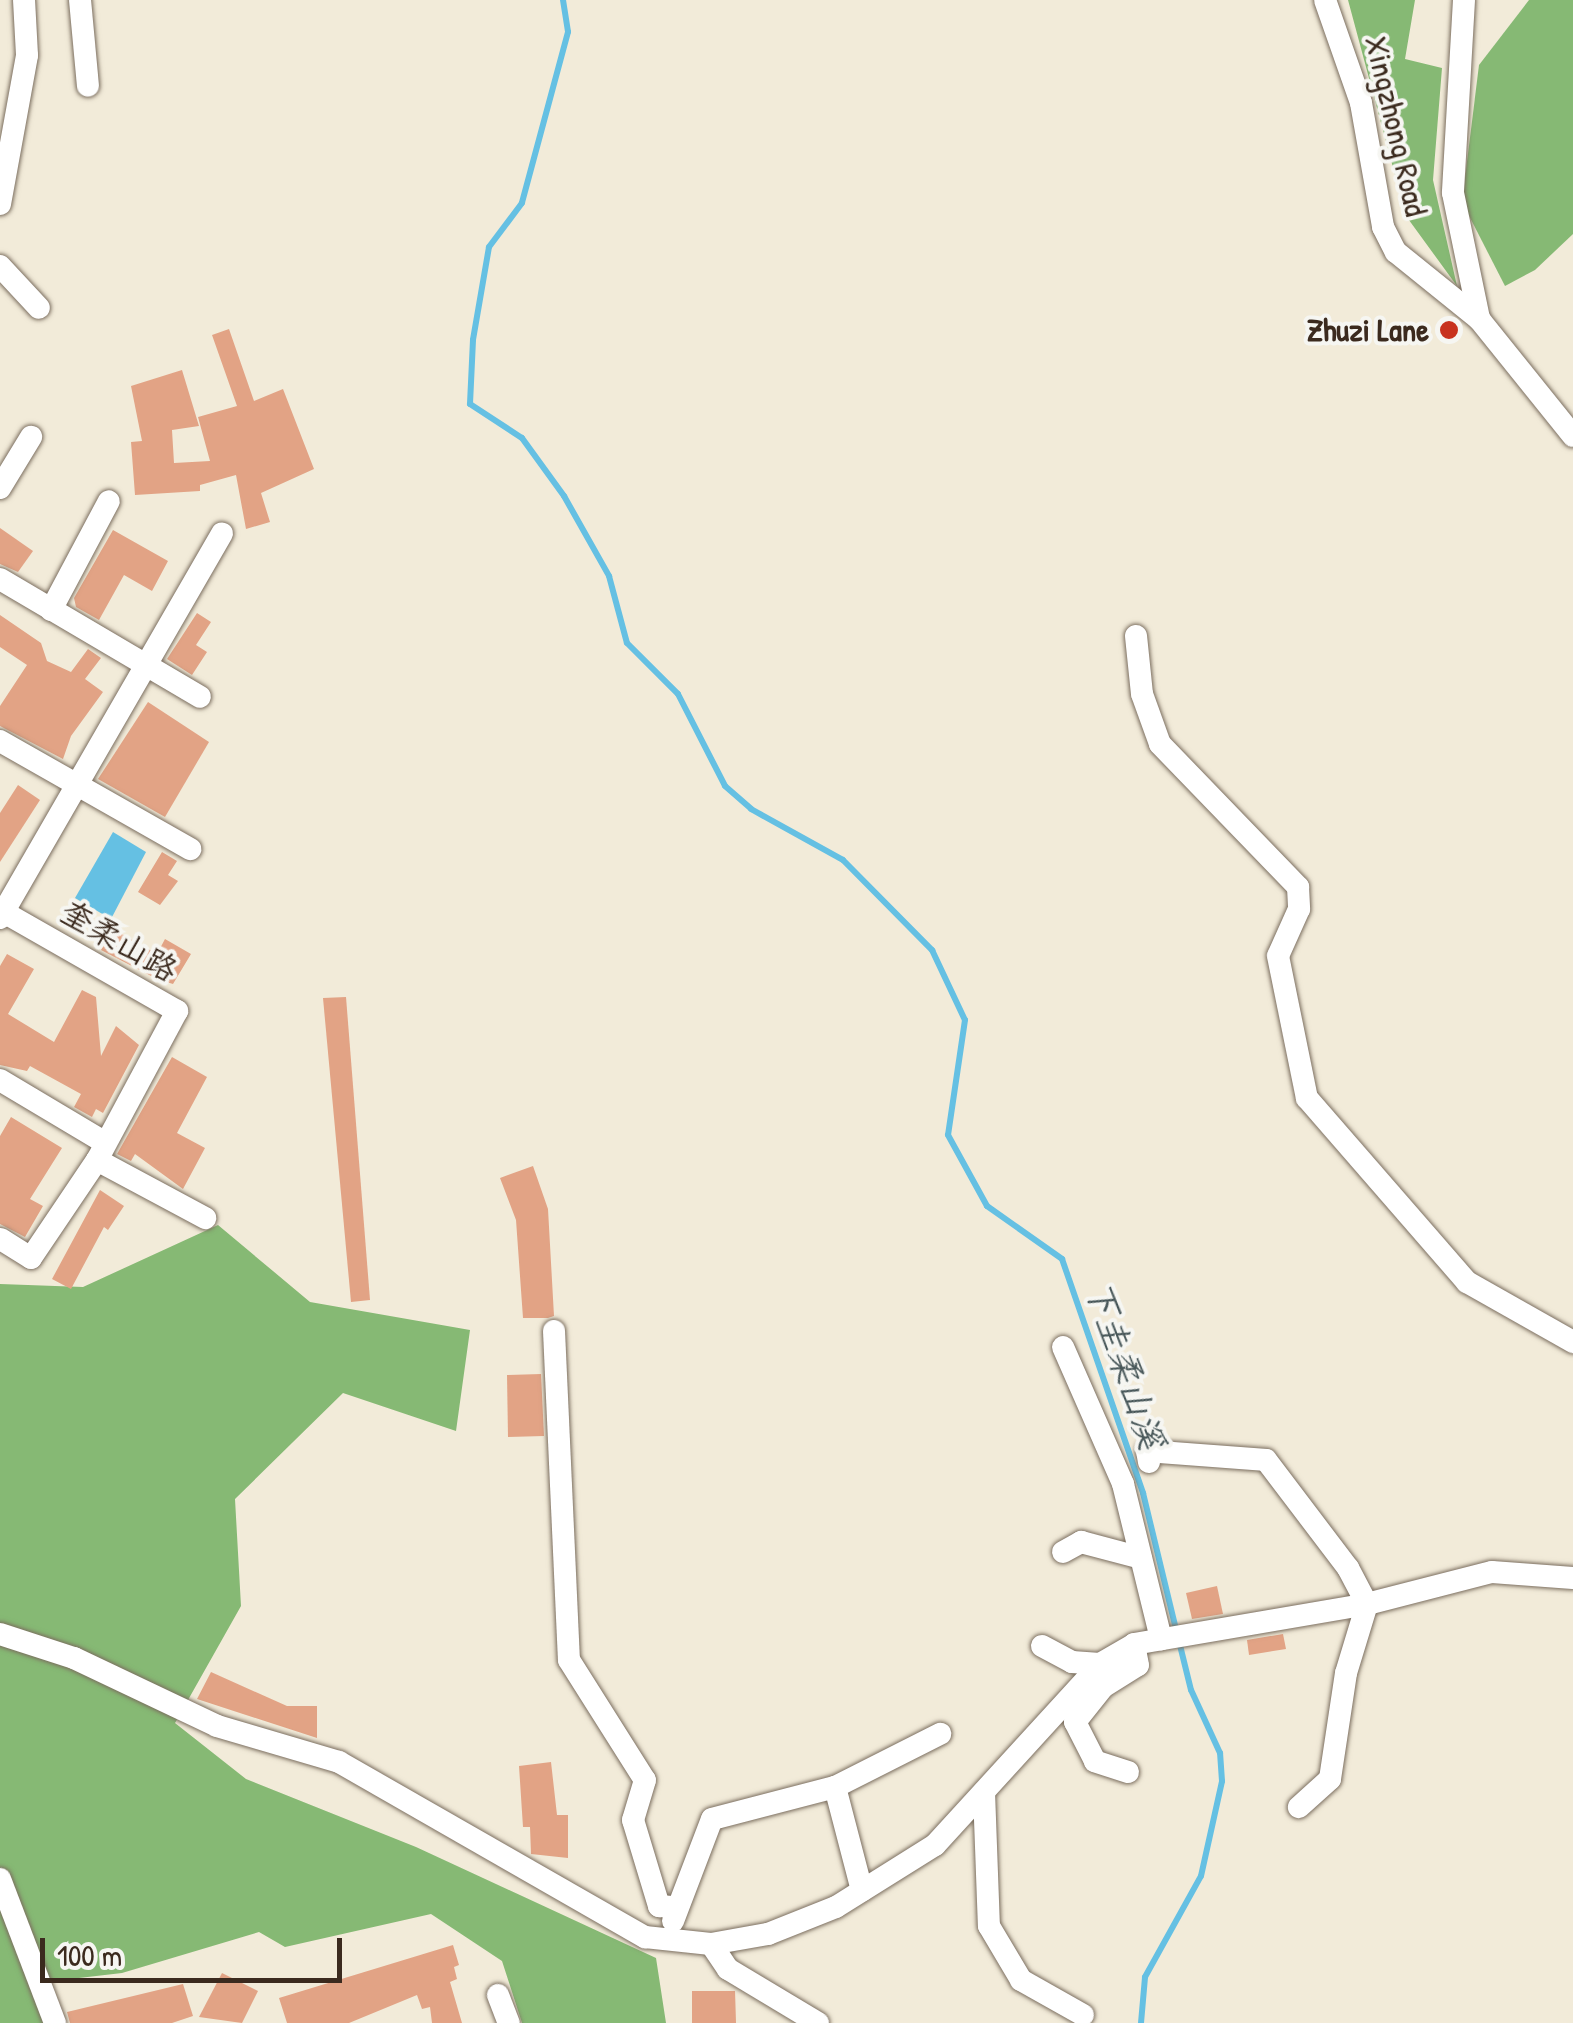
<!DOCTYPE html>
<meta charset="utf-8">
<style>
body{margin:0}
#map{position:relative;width:1573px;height:2023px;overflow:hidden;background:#f2ebd9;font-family:"Patrick Hand","LXGW WenKai TC",sans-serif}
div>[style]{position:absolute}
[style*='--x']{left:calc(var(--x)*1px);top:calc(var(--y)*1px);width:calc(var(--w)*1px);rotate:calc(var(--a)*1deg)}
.forest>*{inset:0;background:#86b974}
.water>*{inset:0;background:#65c0e3}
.stream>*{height:6px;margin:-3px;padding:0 3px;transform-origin:3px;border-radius:3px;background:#65c0e3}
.building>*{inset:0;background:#e2a385}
.roads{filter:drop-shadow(0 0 2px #7b6e5f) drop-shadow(0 0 2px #7b6e5f)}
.minor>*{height:22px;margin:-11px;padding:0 11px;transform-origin:11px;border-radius:11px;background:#fff}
.dots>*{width:28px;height:28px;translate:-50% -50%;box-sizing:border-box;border:5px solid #f6f6f2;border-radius:50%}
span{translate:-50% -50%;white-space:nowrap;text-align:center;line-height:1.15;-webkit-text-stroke:8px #f6f6f2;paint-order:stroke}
.street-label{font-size:32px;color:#3b2a1e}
.poi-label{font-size:32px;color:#3b2a1e;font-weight:700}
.right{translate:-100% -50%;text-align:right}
.water-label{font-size:35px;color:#485759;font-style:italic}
.scale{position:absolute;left:40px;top:1938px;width:302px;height:45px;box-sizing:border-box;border:5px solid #3b2a1e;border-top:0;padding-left:12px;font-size:30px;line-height:35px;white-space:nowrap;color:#3b2a1e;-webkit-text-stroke:8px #f6f6f2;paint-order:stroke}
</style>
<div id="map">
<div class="forest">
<div style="clip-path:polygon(1348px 0,1415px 0,1405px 59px,1442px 68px,1433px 180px,1457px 286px,1406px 216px)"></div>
<div style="clip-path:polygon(1529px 0,1573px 0,1573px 234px,1535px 270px,1505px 286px,1462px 202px,1479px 65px)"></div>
<div style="clip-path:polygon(218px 1225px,310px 1302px,470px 1330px,456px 1431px,343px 1393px,235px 1499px,241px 1606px,175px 1723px,246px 1779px,416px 1847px,656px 1958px,666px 2023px,522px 2023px,502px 1961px,431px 1914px,285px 1947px,259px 1932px,122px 1973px,36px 1983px,44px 2023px,0 2023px,0 1284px,83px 1287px)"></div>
</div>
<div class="water">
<div style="clip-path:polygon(113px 832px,146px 852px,111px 919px,75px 898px)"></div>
</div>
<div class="stream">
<div style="--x:563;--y:0;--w:32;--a:81"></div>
<div style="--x:568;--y:32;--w:177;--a:105.1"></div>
<div style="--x:522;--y:203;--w:55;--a:126.9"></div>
<div style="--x:489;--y:247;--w:94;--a:99.8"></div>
<div style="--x:473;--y:340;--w:64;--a:92.7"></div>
<div style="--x:470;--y:404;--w:62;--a:33.2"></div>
<div style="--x:522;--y:438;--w:72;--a:54.1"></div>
<div style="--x:564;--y:496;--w:92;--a:60.6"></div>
<div style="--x:609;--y:576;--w:69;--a:75"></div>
<div style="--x:627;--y:643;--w:72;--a:45"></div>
<div style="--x:678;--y:694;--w:103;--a:62.9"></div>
<div style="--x:725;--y:786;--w:35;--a:41"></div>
<div style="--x:751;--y:809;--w:105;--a:29"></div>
<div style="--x:843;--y:860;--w:127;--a:45.3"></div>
<div style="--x:932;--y:950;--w:77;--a:64.8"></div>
<div style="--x:965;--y:1020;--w:116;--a:98.4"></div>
<div style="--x:948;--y:1135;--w:81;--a:61.2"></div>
<div style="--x:987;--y:1206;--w:92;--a:35.2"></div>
<div style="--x:1062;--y:1259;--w:248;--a:70.9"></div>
<div style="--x:1143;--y:1493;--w:140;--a:76.4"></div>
<div style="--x:1141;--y:2023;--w:46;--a:-85"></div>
<div style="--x:1145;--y:1977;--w:115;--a:-61"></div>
<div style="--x:1201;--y:1876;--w:97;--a:-77.5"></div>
<div style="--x:1222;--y:1781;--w:28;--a:-94"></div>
<div style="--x:1220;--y:1753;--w:69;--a:-114.7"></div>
<div style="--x:1191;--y:1690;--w:50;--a:-103.8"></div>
</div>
<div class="building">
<div style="clip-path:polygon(229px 329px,254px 401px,283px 389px,314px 469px,261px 493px,270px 522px,246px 529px,236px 475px,200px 485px,200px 491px,135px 495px,131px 442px,142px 441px,131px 386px,182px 370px,199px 426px,172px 430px,174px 463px,210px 461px,198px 417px,237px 406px,212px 335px)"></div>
<div style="clip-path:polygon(0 528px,33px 551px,18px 572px,0 564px)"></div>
<div style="clip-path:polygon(113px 530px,168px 561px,152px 591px,124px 575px,99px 620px,76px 607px,74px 598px)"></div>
<div style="clip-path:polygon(197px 613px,211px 622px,196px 645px,207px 652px,192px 675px,167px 659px)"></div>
<div style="clip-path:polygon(0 615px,41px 643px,47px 661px,71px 672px,88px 649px,101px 658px,85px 679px,103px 692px,71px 736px,63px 759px,0 726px,0 706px,27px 665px,0 647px)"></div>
<div style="clip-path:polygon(148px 702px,209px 742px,165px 817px,98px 779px)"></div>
<div style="clip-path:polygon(18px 785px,40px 800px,0 862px,0 813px)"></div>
<div style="clip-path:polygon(162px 852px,177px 861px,168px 875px,178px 881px,160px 905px,138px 892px)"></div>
<div style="clip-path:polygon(113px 929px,157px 954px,165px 939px,191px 954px,173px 984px,157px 979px,101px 950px)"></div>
<div style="clip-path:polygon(7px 954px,34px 969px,8px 1014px,54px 1042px,82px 990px,96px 997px,101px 1056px,116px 1026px,139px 1045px,103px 1113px,96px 1109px,92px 1117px,74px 1107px,81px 1094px,30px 1066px,27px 1071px,0 1065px,0 966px)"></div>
<div style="clip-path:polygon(346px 997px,370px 1300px,351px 1302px,323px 998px)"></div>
<div style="clip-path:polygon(172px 1057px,207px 1077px,177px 1133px,205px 1148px,183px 1189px,135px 1154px,131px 1161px,117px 1154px)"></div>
<div style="clip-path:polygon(11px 1117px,62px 1148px,30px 1199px,43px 1206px,25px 1237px,0 1224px,0 1136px)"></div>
<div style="clip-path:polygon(533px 1166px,548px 1209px,554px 1316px,548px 1318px,523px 1318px,516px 1220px,500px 1178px)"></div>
<div style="clip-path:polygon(100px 1190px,124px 1206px,108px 1230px,104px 1227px,71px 1289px,52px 1279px)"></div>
<div style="clip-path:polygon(541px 1374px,544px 1436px,508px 1437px,507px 1375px)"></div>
<div style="clip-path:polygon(1217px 1586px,1223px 1614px,1192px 1619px,1186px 1593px)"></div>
<div style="clip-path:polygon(1283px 1634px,1286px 1649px,1249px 1655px,1247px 1640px)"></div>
<div style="clip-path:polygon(211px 1672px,287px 1706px,317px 1706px,317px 1738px,197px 1699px)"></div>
<div style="clip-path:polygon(551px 1762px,557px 1815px,568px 1815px,568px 1858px,531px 1854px,530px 1827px,523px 1827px,519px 1766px)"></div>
<div style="clip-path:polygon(453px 1945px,459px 1965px,454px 1967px,457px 1979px,450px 1982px,462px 2023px,432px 2023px,430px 2007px,422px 2009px,417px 1995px,349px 2023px,287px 2023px,279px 1998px)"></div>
<div style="clip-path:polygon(222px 1973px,258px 1991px,242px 2023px,199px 2017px)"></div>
<div style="clip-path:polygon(183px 1984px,193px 2016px,172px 2023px,70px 2023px,67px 2012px)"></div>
<div style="clip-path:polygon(692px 1991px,735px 1991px,736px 2023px,692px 2023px)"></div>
</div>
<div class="roads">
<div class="minor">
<div style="--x:80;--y:0;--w:86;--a:84.7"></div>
<div style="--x:1325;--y:0;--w:109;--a:70.7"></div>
<div style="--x:1361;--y:103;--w:126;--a:79.9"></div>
<div style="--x:1383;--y:227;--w:28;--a:63"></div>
<div style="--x:1396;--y:252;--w:107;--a:38.9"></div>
<div style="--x:1479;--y:319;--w:150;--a:51.2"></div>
<div style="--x:1464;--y:0;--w:193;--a:93.3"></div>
<div style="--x:1453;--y:193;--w:129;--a:78.3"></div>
<div style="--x:0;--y:204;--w:151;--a:-79.7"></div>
<div style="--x:27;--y:55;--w:55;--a:-93.1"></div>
<div style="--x:0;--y:266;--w:57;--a:47.1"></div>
<div style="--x:0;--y:488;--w:60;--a:-58.7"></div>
<div style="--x:0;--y:579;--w:232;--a:30.5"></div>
<div style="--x:51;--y:610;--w:123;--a:-62"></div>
<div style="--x:1136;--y:636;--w:58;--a:84.1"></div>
<div style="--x:1142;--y:694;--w:53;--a:70.2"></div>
<div style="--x:1160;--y:744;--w:199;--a:46"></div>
<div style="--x:1298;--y:887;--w:22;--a:87"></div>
<div style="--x:1299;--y:909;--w:51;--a:114.1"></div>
<div style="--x:1278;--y:956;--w:145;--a:78.5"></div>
<div style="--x:1307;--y:1098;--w:244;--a:49"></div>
<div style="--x:1467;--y:1282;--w:122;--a:29.5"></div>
<div style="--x:0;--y:741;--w:219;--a:29.6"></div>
<div style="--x:0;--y:910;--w:204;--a:29.7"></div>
<div style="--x:177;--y:1011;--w:169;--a:118.2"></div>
<div style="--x:97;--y:1160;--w:118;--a:124"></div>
<div style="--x:31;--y:1258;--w:36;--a:-148"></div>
<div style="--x:0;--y:918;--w:444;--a:-60"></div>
<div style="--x:0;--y:1080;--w:121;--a:30.8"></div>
<div style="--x:97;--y:1160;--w:123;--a:28.2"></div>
<div style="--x:554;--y:1331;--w:329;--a:87.4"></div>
<div style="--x:569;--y:1660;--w:142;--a:57.7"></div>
<div style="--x:645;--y:1780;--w:42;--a:106.7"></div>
<div style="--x:633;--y:1820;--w:90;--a:73.2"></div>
<div style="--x:659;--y:1906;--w:16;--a:4"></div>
<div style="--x:1063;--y:1347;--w:150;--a:66.3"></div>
<div style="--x:1123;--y:1484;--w:160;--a:76.2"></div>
<div style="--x:1149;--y:1462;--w:11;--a:-100"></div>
<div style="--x:1147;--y:1451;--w:119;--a:4.3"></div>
<div style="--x:1266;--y:1460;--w:136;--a:52.8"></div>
<div style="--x:1348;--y:1568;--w:41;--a:62.2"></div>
<div style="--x:1367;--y:1604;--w:72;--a:106.9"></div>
<div style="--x:1346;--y:1673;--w:107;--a:98.6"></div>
<div style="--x:1330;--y:1779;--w:42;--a:137.9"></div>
<div style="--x:1063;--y:1552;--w:21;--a:-29"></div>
<div style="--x:1081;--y:1542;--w:62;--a:14.9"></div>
<div style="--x:0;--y:1634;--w:78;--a:18"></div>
<div style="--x:74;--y:1658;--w:158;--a:25.4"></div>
<div style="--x:217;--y:1726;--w:127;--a:16.4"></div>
<div style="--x:339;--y:1762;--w:353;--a:29.8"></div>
<div style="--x:645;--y:1937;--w:66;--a:6.1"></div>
<div style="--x:711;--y:1944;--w:58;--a:-10"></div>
<div style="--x:768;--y:1934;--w:73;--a:-21.7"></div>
<div style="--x:836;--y:1907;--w:117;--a:-32.1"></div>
<div style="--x:935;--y:1845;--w:245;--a:-47.6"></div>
<div style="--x:1100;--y:1664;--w:39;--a:-30"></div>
<div style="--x:1134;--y:1644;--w:236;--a:-9.7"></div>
<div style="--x:1367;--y:1604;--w:129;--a:-14.4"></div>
<div style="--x:1492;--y:1572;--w:81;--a:4.2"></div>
<div style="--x:1042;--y:1646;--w:34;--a:28"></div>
<div style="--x:1072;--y:1662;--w:28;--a:4"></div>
<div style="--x:1128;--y:1772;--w:35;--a:-162"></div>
<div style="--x:1095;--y:1761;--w:44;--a:-117.1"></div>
<div style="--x:1075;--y:1722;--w:45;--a:-51.3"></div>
<div style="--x:1103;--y:1687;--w:41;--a:-32.2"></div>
<div style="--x:1138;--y:1665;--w:21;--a:-101"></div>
<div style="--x:835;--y:1787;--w:107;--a:75.4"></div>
<div style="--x:984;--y:1792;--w:134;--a:87.9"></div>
<div style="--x:989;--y:1926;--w:63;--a:59.3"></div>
<div style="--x:1021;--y:1980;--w:71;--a:29.4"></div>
<div style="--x:0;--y:1879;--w:154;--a:69.1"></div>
<div style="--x:673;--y:1921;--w:109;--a:-69.1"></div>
<div style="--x:712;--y:1819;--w:127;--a:-14.6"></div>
<div style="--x:835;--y:1787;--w:118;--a:-26.8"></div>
<div style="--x:711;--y:1944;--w:30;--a:56"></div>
<div style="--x:728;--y:1969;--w:105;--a:31"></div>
<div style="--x:498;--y:1995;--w:30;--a:69"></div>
</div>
</div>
<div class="dots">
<div style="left:1449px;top:330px;background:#c8321e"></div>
</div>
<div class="street-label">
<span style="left:1396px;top:126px;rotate:77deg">Xingzhong Road</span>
<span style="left:119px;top:941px;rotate:30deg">奎柔山路</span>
</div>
<div class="poi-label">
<span class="right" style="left:1429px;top:330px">Zhuzi Lane</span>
</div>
<div class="water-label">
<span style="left:1125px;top:1365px;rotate:71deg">下圭柔山溪</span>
</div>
<div class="scale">100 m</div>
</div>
